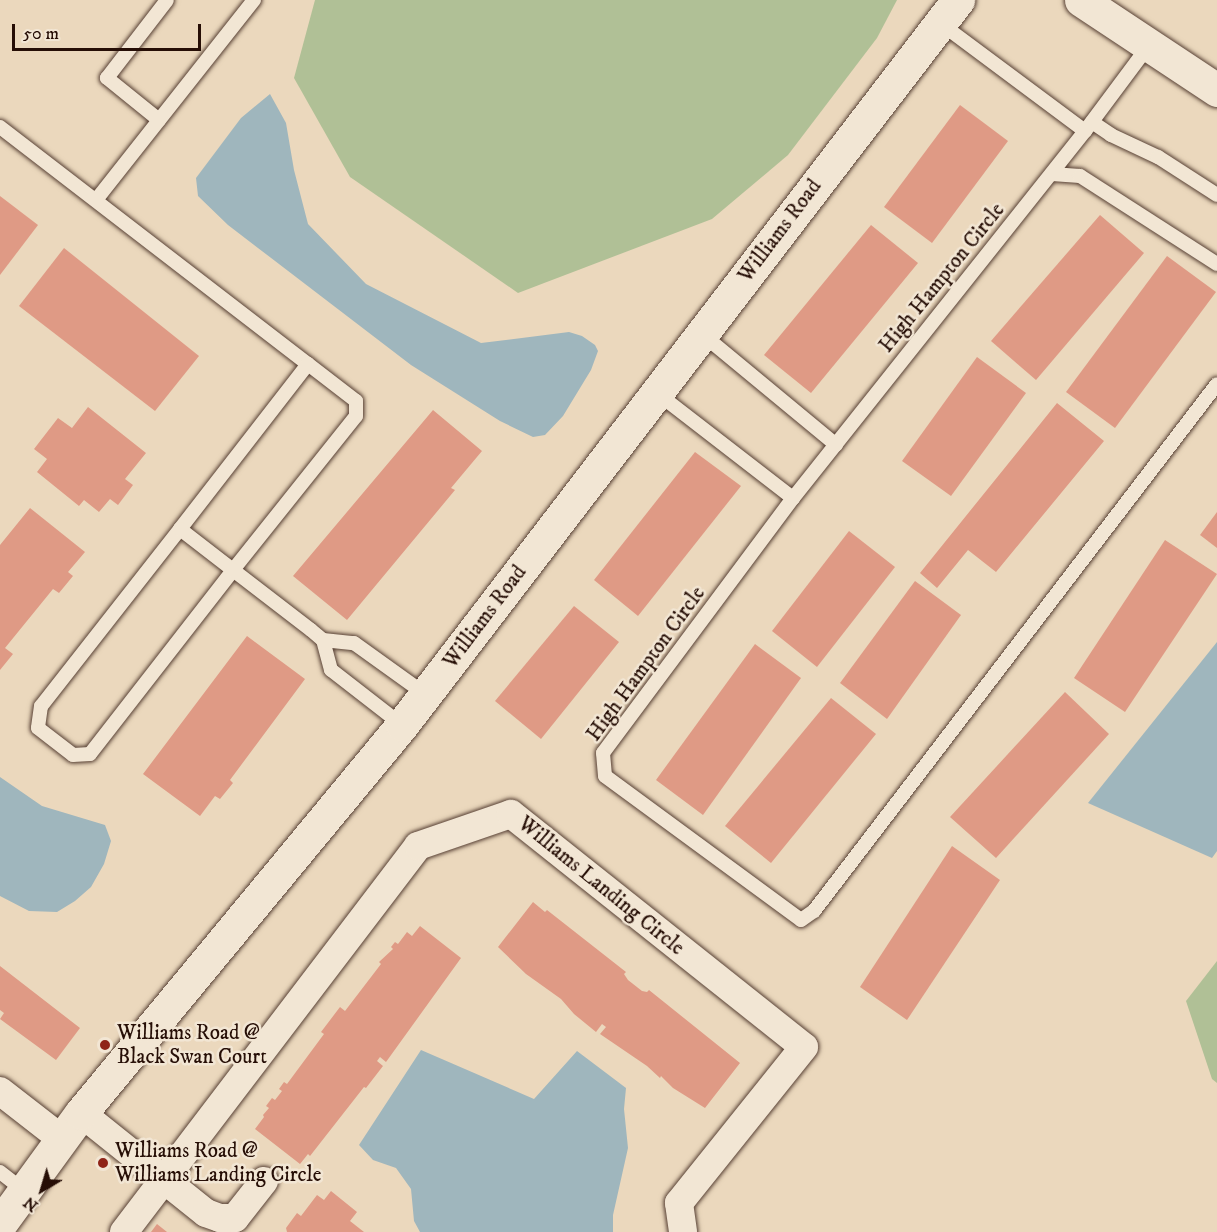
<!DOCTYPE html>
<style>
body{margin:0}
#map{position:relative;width:1217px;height:1232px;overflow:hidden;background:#ebd8bd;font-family:"IM FELL DW Pica",serif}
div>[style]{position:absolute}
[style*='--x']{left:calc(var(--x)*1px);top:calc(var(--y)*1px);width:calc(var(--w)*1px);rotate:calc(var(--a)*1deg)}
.green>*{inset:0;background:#b0c096}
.water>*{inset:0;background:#9fb6bd}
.building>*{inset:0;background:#df9a85}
.roads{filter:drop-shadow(0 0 2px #574034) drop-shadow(0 0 2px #574034)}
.service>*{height:14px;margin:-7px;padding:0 7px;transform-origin:7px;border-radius:7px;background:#f2e6d4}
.minor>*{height:28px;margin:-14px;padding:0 14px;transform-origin:14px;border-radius:14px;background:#f2e6d4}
.tertiary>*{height:33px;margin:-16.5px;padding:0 16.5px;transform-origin:16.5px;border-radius:16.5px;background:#f2e6d4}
.secondary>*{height:33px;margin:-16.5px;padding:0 16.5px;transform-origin:16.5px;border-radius:16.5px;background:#f2e6d4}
.dots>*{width:16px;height:16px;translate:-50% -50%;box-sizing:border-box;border:3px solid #f2e6d4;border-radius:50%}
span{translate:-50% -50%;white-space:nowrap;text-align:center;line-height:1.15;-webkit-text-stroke:5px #f2e6d4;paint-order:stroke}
.street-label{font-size:21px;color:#260e06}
.poi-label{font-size:21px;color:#260e06}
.left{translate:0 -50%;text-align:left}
.north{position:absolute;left:12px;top:1160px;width:60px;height:60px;-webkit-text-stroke:4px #f2e6d4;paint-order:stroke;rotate:218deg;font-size:16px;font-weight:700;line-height:24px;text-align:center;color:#260e06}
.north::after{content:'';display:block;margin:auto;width:21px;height:27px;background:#260e06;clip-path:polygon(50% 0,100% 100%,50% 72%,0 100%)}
.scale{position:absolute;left:12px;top:24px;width:189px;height:27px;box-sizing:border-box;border:3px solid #260e06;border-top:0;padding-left:8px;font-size:18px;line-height:21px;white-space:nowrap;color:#260e06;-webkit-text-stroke:4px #f2e6d4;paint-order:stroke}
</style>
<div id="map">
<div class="green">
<div style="clip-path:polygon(315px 0,897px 0,877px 38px,788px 155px,712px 219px,518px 293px,350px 177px,294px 78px)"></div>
<div style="clip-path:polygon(1217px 961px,1217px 1083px,1212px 1079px,1186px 1001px)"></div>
</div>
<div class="water">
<div style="clip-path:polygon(270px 94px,286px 123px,294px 170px,308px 224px,366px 284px,481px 343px,569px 332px,582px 336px,595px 345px,598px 351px,591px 370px,563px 416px,545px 435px,533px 437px,500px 421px,411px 365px,228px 225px,198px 196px,196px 178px,241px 118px)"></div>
<div style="clip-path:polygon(1217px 642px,1217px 851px,1212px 858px,1088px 803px)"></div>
<div style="clip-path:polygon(0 777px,42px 806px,105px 825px,111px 841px,104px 864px,91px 887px,75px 901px,57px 912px,29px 911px,0 896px)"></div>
<div style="clip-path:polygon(421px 1050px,534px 1099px,577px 1051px,626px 1088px,624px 1109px,628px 1148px,613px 1215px,613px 1232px,420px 1232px,414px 1221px,411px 1189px,396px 1168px,373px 1160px,359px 1145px)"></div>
</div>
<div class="building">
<div style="clip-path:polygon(960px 105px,1008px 141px,932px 243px,884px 207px)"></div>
<div style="clip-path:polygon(0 196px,38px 225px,0 275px)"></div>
<div style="clip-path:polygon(1100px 215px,1144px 253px,1036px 380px,991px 341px)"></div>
<div style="clip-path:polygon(871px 225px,918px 263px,811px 393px,764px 355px)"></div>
<div style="clip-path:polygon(64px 248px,199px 356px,155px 411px,19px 306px)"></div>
<div style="clip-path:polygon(1167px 256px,1216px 292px,1115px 428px,1066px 392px)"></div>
<div style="clip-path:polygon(977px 357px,1026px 393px,951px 496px,902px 461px)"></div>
<div style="clip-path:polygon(1057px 403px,1104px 441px,996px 572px,968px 550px,937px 588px,920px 573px)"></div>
<div style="clip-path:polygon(88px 407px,146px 453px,125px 479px,133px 485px,118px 505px,110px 499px,99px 512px,84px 500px,79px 506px,37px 472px,47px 459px,34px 449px,58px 418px,72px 428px)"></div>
<div style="clip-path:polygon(433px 410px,482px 451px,451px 488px,455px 490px,347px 620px,293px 576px)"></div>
<div style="clip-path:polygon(695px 452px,741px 486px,638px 616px,594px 580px)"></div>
<div style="clip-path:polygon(30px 508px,85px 552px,68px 572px,73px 576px,59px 593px,53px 589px,5px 648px,13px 654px,0 670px,0 545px)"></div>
<div style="clip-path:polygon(1217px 512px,1217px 548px,1200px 535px)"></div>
<div style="clip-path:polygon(849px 531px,895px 567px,817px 667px,772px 631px)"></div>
<div style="clip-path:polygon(1165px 540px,1217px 574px,1125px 712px,1074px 678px)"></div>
<div style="clip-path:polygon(915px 581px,961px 615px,887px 719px,840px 683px)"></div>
<div style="clip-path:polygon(574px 606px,619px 642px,541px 739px,495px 701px)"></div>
<div style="clip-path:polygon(247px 636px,305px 679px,230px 780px,233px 783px,220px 799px,215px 796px,200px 816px,143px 774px)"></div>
<div style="clip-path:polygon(755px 644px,801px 678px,703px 815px,656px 780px)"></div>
<div style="clip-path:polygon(1065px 692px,1109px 734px,996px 858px,950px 817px)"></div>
<div style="clip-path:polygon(831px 698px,876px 734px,771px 863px,725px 826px)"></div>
<div style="clip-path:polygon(952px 846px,1000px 880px,907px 1020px,860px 987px)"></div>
<div style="clip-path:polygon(533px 902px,545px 912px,547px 910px,626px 972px,624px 974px,628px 980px,642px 991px,647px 992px,649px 990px,740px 1063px,705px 1108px,673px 1088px,661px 1076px,660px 1078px,647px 1066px,600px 1034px,606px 1027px,602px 1024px,596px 1032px,574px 1014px,561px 999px,526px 974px,498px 947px)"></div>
<div style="clip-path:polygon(420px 926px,461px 958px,386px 1062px,380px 1057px,377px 1061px,383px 1066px,366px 1088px,364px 1087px,310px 1156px,308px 1154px,300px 1164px,255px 1129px,264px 1117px,263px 1115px,269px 1108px,266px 1106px,272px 1098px,275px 1100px,282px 1091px,279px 1089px,284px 1082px,287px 1084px,324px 1034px,321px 1032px,340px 1007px,345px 1011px,381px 964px,379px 962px,393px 949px,391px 947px,395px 942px,398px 944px,407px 932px,412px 936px)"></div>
<div style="clip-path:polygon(0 966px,80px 1028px,56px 1060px,0 1019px,4px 1013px,0 1010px)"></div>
<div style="clip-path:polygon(331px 1191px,357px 1212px,350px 1221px,364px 1232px,287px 1232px,286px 1228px,297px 1213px,301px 1216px,317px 1195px,324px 1200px)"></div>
<div style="clip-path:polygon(157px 1224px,167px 1232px,151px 1232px)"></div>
</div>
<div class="roads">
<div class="service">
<div style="--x:940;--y:23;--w:181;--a:36.7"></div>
<div style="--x:1085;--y:131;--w:107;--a:-53.3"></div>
<div style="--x:159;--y:120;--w:67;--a:-141.1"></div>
<div style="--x:107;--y:78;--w:98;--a:-52.4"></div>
<div style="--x:1092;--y:122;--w:23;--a:34"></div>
<div style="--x:1111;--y:135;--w:52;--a:25.1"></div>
<div style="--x:1158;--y:157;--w:70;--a:32.8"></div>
<div style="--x:0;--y:127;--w:389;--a:37.6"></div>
<div style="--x:1085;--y:131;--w:469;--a:128.5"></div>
<div style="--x:793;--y:498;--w:318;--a:126.7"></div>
<div style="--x:603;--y:753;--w:23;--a:85"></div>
<div style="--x:605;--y:776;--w:243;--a:36.3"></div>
<div style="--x:801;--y:920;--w:16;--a:-35"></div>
<div style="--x:814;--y:911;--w:663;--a:-52.59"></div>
<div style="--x:1052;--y:174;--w:28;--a:4"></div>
<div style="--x:1080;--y:176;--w:163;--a:32.7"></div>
<div style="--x:96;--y:200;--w:255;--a:-51.7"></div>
<div style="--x:702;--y:334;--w:174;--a:39.6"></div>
<div style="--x:657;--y:393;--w:172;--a:37.7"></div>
<div style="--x:180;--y:529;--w:225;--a:128.1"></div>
<div style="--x:41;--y:706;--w:22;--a:98"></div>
<div style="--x:38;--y:728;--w:44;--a:37.6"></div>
<div style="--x:73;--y:755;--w:17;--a:-3"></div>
<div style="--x:90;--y:754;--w:233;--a:-52.1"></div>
<div style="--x:233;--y:570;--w:197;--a:-51.4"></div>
<div style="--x:356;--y:416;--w:15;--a:-90"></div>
<div style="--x:356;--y:401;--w:61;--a:-142.4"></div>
<div style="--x:308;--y:364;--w:209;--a:127.8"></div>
<div style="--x:180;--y:529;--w:67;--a:37.7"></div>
<div style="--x:233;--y:570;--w:98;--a:37.6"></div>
<div style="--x:311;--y:630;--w:16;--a:40"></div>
<div style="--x:402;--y:725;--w:90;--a:-142.2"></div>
<div style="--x:331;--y:670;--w:31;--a:-105"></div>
<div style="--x:323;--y:640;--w:31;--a:6"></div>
<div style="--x:354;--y:643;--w:87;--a:35.7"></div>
<div style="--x:0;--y:1172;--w:31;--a:38"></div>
</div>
<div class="minor">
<div style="--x:0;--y:1091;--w:80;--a:37.9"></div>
<div style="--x:81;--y:1113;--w:160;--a:38.7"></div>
<div style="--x:206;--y:1213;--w:15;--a:20"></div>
<div style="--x:220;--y:1218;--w:15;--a:0"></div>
<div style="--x:235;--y:1218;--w:47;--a:-51.9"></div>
<div style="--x:124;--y:1232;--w:485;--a:-52.7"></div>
<div style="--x:418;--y:846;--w:98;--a:-19"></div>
<div style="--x:511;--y:814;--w:374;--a:38.5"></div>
<div style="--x:804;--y:1047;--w:200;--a:128.7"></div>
<div style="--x:679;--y:1203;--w:29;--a:82"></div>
</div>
<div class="tertiary">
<div style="--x:0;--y:1224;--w:137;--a:-53.9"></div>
<div style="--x:81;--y:1113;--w:504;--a:-50.4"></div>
<div style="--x:402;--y:725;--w:914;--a:-52.52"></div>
</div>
<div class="secondary">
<div style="--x:1081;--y:0;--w:163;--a:33.5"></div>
</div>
</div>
<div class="dots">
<div style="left:105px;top:1045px;background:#8f2418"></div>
<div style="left:103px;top:1163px;background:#8f2418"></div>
</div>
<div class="street-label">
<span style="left:780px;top:231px;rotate:-53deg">Williams Road</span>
<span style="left:942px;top:278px;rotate:-51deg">High Hampton Circle</span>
<span style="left:485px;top:617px;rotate:-53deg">Williams Road</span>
<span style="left:646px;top:664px;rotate:-54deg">High Hampton Circle</span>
<span style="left:601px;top:886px;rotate:39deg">Williams Landing Circle</span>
</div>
<div class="poi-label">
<span class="left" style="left:117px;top:1045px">Williams Road @<br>Black Swan Court</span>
<span class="left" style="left:115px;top:1163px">Williams Road @<br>Williams Landing Circle</span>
</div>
<div class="north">N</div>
<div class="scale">50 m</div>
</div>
